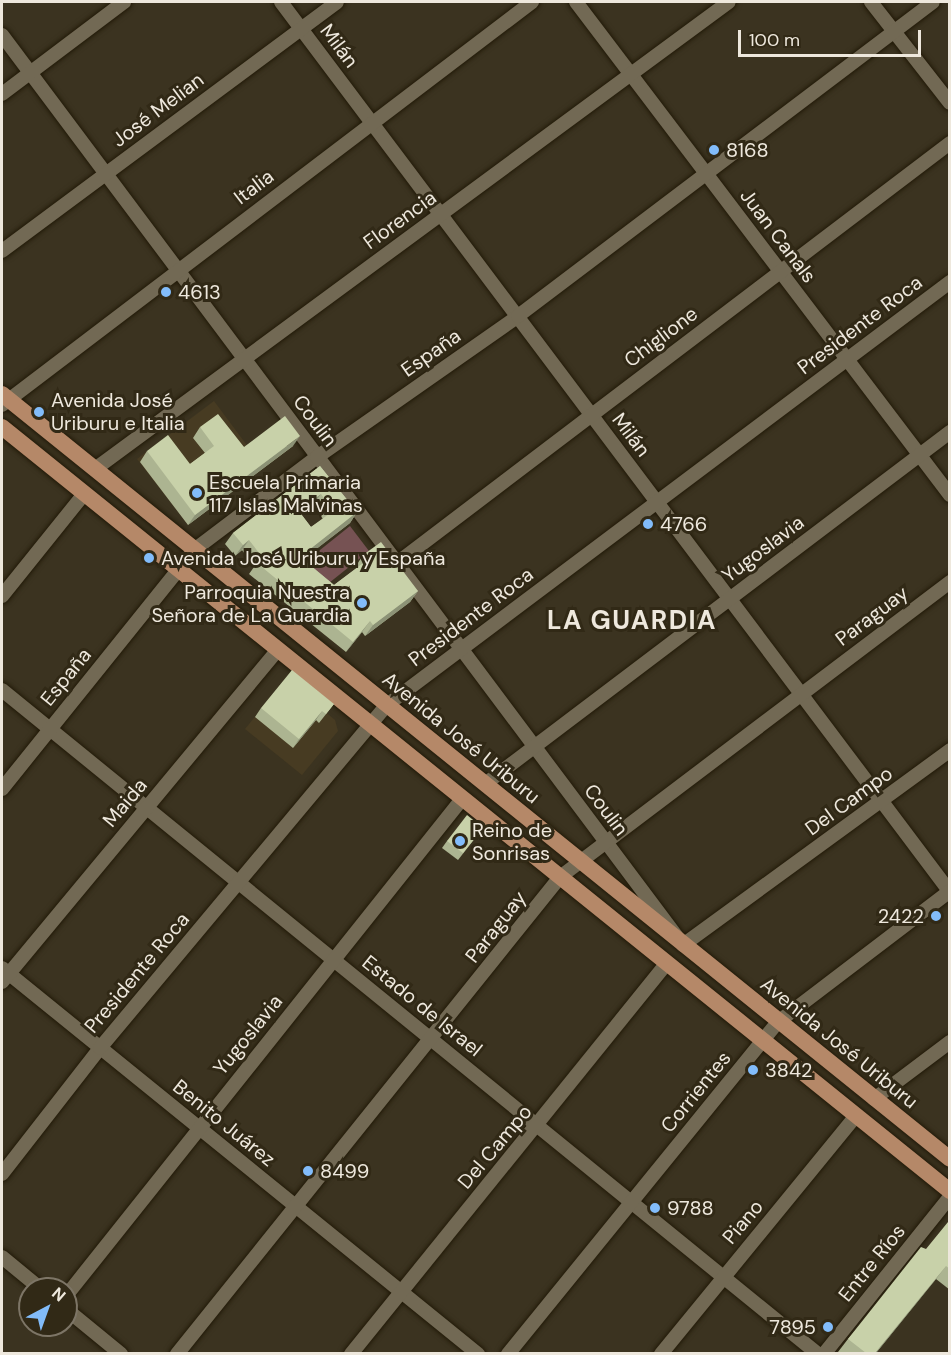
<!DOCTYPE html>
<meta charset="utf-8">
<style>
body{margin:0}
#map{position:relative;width:951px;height:1355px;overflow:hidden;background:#3b3320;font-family:"DM Sans",sans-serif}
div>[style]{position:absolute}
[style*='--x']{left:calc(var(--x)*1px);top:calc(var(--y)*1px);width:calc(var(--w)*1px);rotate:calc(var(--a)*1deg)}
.built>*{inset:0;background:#473b22}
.green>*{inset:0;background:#765253}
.roads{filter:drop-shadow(0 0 2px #221a08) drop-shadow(0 0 2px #221a08)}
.minor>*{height:14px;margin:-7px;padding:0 7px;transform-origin:7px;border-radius:7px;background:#726954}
.major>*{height:16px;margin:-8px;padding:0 8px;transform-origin:8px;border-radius:8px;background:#b58868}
.wall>*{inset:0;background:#acb491}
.shaded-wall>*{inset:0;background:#8c9276}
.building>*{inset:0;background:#c8d1a9}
.dots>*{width:16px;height:16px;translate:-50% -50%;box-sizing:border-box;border:3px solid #312916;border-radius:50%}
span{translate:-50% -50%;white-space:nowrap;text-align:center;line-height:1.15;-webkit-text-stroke:6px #312916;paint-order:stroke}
.street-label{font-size:20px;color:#eee8dd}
.poi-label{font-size:20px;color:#eee8dd}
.left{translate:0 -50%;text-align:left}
.right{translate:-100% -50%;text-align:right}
.district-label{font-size:26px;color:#eee8dd;font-weight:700;letter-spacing:1.5px}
.frame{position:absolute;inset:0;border:3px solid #eee8dd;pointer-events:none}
.north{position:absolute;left:18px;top:1277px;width:60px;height:60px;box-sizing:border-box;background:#312916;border:2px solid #7d7566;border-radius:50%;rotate:41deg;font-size:16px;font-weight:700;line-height:24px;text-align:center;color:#eee8dd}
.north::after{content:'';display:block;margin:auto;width:21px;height:27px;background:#82bcfa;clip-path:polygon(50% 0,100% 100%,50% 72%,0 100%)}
.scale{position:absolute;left:738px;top:30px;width:183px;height:27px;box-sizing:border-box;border:3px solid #eee8dd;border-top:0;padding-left:8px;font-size:18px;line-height:21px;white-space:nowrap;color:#eee8dd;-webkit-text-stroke:4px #312916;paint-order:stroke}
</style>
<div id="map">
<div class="built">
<div style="clip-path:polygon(214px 401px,249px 448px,293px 446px,188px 525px,137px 459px)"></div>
<div style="clip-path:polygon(286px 679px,335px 720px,338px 731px,302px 775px,245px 729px)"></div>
</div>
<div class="green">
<div style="clip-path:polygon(350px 526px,369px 551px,324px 587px,300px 566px)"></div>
</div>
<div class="roads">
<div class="minor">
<div style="--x:281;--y:2;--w:1113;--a:53.07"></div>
<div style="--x:576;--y:2;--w:619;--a:52.82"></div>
<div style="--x:871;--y:2;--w:128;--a:52"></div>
<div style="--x:2;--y:35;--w:1137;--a:53.19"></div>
<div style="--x:683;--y:945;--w:331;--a:-36.1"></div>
<div style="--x:2;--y:94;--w:153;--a:-37"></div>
<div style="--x:2;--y:251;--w:417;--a:-36.6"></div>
<div style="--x:2;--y:405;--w:666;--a:-37.25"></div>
<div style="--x:95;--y:469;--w:787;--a:-36.38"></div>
<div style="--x:397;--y:563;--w:694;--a:-37.22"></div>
<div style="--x:2;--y:596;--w:131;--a:-51.2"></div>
<div style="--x:2;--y:690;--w:1052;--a:39.14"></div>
<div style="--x:485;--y:784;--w:583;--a:-37.13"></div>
<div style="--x:2;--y:789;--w:307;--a:-51.2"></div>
<div style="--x:194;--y:550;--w:154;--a:-37.1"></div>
<div style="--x:317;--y:457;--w:246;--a:-35"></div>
<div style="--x:518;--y:316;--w:520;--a:-37.11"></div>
<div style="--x:2;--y:968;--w:613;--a:39.04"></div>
<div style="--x:2;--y:982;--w:432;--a:-50.3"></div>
<div style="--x:874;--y:1099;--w:95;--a:-36.9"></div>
<div style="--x:2;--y:1174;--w:160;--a:-52.1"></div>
<div style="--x:100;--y:1048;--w:447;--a:-50.1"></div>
<div style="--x:387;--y:705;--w:704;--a:-36.92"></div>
<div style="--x:2;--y:1257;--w:50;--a:39.4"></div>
<div style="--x:66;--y:1296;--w:635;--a:-51.45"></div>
<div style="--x:66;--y:1309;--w:71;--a:39.3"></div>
<div style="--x:177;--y:1354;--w:612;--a:-51.24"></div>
<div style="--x:560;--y:877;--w:489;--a:-37.1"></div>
<div style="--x:351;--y:1354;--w:503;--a:-51.06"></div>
<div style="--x:508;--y:1354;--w:428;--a:-50.9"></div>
<div style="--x:778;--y:1022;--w:216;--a:-37.3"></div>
<div style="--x:661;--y:1354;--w:308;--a:-50.7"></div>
<div style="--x:824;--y:1354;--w:201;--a:-51.3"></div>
</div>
<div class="major">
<div style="--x:2;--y:394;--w:1218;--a:38.9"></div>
<div style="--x:2;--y:427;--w:1218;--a:38.87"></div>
</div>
</div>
<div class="wall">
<div style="clip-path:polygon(200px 427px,244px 447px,293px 446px,188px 525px,140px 462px,147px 451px,190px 464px,205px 453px,193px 438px)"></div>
<div style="clip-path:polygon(evenodd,320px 466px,357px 512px,350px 523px,303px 559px,334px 585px,357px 568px,356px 566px,363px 555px,418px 591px,410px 602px,365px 636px,362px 632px,346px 652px,249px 574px,254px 567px,242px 550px,235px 556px,225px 544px,233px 533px,320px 466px,313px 505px,323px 519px,311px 527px,301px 514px,313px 505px)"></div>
<div style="clip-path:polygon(334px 704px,319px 723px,316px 720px,293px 748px,255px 717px,261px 708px)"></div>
<div style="clip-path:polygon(483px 828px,458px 860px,442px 848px,447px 841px)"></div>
<div style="clip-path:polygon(950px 1223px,950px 1290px,936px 1279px,876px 1353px,839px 1353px,838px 1352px,848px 1339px)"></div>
</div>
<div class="shaded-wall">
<div style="clip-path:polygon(300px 436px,293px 446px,188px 525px,195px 515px)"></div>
<div style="clip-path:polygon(321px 494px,313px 505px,291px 521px,298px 510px)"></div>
<div style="clip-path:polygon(357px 512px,350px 523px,292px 568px,300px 557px)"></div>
<div style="clip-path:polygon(249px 540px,242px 550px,235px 556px,243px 545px)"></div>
<div style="clip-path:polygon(418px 591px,410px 602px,365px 636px,373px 625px)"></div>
<div style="clip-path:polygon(370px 621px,362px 632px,346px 652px,353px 642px)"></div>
<div style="clip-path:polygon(322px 711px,316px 720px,293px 748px,299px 739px)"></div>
<div style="clip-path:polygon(946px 1266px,936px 1279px,876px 1353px,875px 1353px)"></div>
</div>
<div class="building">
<div style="clip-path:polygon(218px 414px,244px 447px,285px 416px,300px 436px,195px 515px,147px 451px,168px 435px,190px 464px,214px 446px,200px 427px)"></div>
<div style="clip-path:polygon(evenodd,320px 466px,357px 512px,300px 557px,334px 585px,367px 560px,363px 555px,381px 542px,418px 591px,373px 625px,370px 621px,353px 642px,257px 563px,263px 558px,249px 540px,243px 545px,233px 533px,320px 466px,321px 494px,333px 511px,311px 527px,298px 510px,321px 494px)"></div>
<div style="clip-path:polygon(292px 670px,334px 704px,326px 714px,322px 711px,299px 739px,261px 708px)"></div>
<div style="clip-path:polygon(467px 815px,483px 828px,463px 853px,447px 841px)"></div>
<div style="clip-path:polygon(948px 1222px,950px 1223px,950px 1269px,946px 1266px,875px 1353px,866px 1353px,848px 1339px,921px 1247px,926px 1249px)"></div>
</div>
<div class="dots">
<div style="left:714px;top:150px;background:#82bcfa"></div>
<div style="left:166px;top:292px;background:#82bcfa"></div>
<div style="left:39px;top:412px;background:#82bcfa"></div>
<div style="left:197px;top:493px;background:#82bcfa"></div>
<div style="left:648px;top:524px;background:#82bcfa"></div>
<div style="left:149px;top:558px;background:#82bcfa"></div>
<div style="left:362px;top:603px;background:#82bcfa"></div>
<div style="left:460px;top:841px;background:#82bcfa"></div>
<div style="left:936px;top:916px;background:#82bcfa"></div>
<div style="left:753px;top:1070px;background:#82bcfa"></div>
<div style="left:308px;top:1171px;background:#82bcfa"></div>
<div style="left:655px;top:1208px;background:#82bcfa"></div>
<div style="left:828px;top:1327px;background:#82bcfa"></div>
</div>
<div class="street-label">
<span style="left:339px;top:46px;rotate:53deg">Milán</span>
<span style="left:158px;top:110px;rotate:-37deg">José Melian</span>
<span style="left:254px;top:187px;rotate:-37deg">Italia</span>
<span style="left:400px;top:220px;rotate:-36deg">Florencia</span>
<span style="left:778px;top:236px;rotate:53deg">Juan Canals</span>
<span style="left:860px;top:325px;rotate:-37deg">Presidente Roca</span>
<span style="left:661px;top:337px;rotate:-37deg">Chiglione</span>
<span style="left:431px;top:353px;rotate:-35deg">España</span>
<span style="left:315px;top:421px;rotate:53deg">Coulin</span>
<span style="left:631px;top:435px;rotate:53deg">Milán</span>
<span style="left:763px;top:549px;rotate:-37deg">Yugoslavia</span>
<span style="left:872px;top:616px;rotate:-37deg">Paraguay</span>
<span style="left:471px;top:617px;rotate:-37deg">Presidente Roca</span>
<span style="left:66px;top:677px;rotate:-51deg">España</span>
<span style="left:461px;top:738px;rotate:39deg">Avenida José Uriburu</span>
<span style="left:849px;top:801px;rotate:-36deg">Del Campo</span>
<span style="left:125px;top:803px;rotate:-50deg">Maida</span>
<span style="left:606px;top:810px;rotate:53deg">Coulin</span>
<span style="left:496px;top:927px;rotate:-52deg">Paraguay</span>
<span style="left:137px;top:973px;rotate:-50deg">Presidente Roca</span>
<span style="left:422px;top:1006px;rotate:39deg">Estado de Israel</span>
<span style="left:248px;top:1035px;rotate:-51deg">Yugoslavia</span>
<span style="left:839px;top:1043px;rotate:39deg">Avenida José Uriburu</span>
<span style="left:696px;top:1092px;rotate:-51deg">Corrientes</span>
<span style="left:224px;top:1123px;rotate:39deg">Benito Juárez</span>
<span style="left:495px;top:1147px;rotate:-50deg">Del Campo</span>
<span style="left:743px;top:1222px;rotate:-50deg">Piano</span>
<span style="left:872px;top:1263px;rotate:-51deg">Entre Ríos</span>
</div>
<div class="poi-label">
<span class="left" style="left:726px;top:150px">8168</span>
<span class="left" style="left:178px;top:292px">4613</span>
<span class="left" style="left:51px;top:412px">Avenida José<br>Uriburu e Italia</span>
<span class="left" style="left:209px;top:494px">Escuela Primaria<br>117 Islas Malvinas</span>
<span class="left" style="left:660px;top:524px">4766</span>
<span class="left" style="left:161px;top:558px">Avenida José Uriburu y España</span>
<span class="right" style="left:350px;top:604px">Parroquia Nuestra<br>Señora de La Guardia</span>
<span class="left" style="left:472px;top:842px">Reino de<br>Sonrisas</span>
<span class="right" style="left:924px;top:916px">2422</span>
<span class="left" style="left:765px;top:1070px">3842</span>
<span class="left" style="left:320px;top:1171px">8499</span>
<span class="left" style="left:667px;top:1208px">9788</span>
<span class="right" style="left:816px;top:1327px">7895</span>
</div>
<div class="district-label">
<span style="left:632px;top:621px">LA GUARDIA</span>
</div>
<div class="frame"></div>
<div class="north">N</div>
<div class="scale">100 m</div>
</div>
